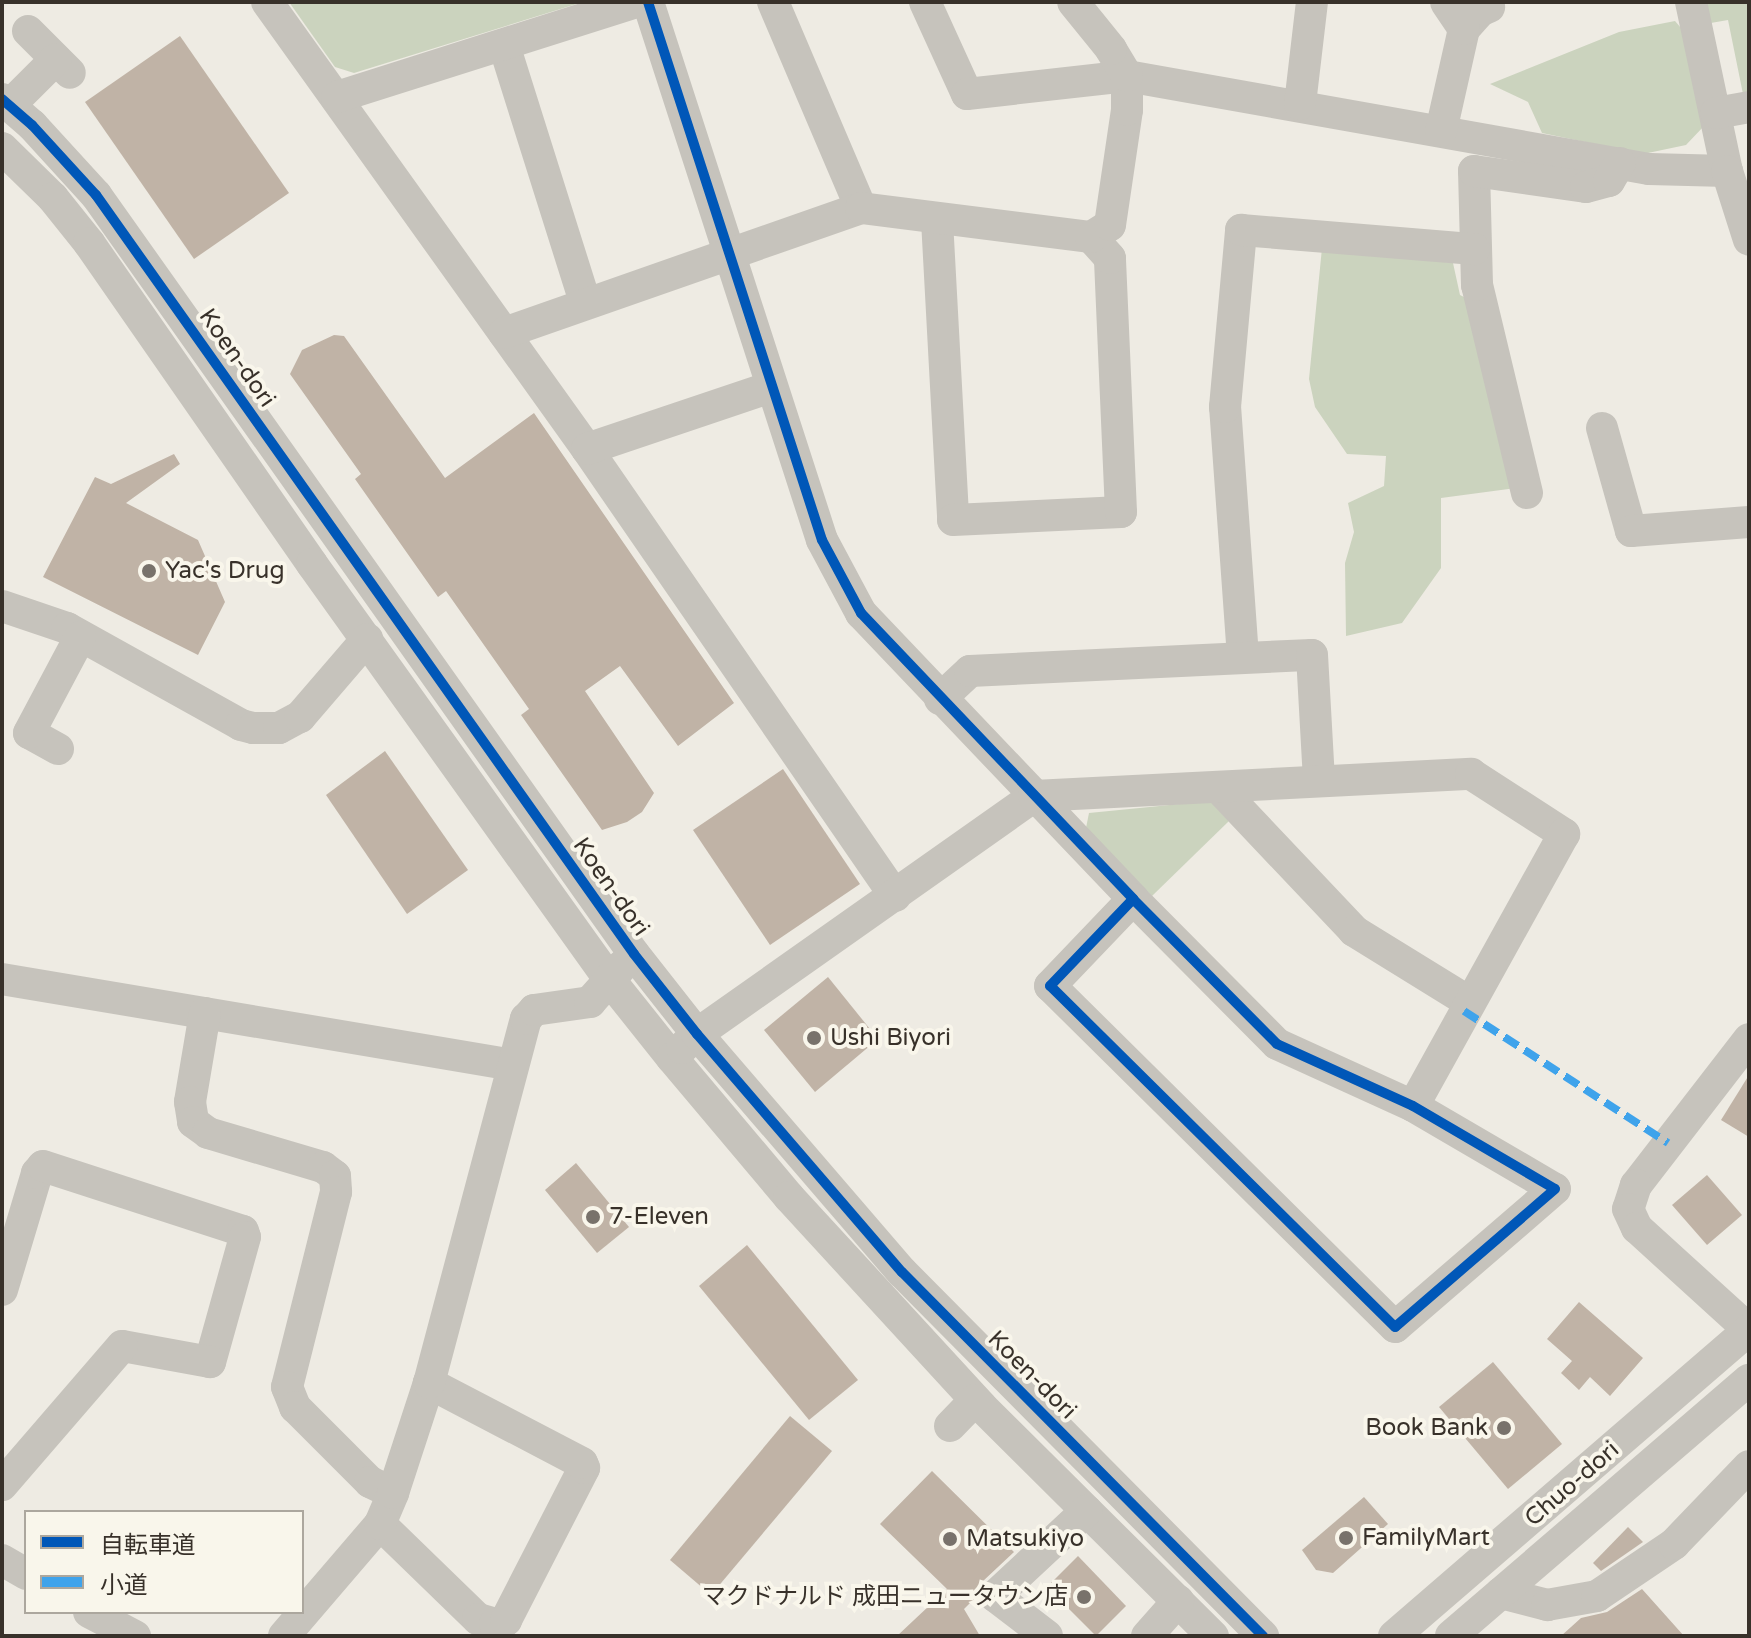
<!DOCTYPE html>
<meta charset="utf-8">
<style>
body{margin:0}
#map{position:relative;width:1751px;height:1638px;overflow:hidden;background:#eeebe3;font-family:"Varela Round","Noto Sans JP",sans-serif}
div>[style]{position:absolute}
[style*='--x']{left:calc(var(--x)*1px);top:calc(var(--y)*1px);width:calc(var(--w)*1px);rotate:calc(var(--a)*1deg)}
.green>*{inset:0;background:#cbd3be}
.building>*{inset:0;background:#c0b3a6}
.minor>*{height:32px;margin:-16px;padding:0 16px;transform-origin:16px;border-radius:16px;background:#c6c3bc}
.quiet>*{height:8px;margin-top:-4px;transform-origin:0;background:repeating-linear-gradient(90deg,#3fa3eb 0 16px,transparent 0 24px)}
.cycleway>*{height:10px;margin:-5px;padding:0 5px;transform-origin:5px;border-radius:5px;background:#0057b8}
.dots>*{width:22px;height:22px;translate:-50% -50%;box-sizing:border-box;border:4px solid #f9f6eb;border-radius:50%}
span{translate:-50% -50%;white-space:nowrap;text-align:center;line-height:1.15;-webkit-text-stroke:8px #f9f6eb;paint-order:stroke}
.street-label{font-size:24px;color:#38312a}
.poi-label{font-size:24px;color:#38312a}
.left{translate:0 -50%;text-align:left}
.right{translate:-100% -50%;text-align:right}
.frame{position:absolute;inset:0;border:4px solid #38312a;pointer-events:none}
.legend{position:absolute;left:24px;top:1510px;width:280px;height:104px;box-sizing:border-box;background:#f9f6eb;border:2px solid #aca79e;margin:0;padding:10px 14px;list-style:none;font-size:24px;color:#38312a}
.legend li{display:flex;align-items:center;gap:16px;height:40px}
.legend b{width:40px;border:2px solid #aca79e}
</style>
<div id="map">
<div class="green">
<div style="clip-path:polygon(289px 2px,583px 2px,354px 73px,335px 67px)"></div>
<div style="clip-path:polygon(1702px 2px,1749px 2px,1749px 96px,1744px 99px,1728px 20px,1705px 24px)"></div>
<div style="clip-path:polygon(1675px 21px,1681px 28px,1704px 126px,1686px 145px,1643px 154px,1542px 133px,1528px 102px,1490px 84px,1619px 32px)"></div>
<div style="clip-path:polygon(1322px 248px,1453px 263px,1460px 295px,1474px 302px,1516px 488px,1441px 498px,1441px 568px,1402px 623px,1346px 636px,1345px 563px,1354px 532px,1348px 503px,1384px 486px,1386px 456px,1347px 454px,1315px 407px,1309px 379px)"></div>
<div style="clip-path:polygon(1210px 801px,1229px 821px,1152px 896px,1086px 828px,1089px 813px)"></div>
</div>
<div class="building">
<div style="clip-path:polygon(180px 36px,289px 193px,194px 259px,85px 102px)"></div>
<div style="clip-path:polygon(334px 335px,344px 336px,445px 478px,534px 413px,734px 703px,678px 746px,620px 666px,585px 691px,654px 793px,642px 812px,627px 822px,602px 830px,521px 715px,529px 709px,446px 591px,438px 597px,355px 479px,361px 474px,290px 374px,302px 350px)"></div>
<div style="clip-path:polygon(174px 454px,180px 464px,126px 503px,198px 540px,225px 602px,198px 655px,43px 577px,95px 477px,111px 484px)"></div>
<div style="clip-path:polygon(385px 751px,468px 870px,407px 914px,326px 795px)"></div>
<div style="clip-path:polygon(783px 769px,860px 884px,770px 945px,693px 830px)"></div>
<div style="clip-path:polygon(828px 977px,878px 1039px,815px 1092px,764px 1030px)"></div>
<div style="clip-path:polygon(1749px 1075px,1749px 1137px,1721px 1120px)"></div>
<div style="clip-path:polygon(576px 1163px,629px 1227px,597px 1253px,545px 1190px)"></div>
<div style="clip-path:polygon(1707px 1175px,1742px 1215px,1707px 1245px,1672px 1205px)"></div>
<div style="clip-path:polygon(747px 1245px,858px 1380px,809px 1420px,699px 1286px)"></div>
<div style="clip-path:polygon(1579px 1302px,1643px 1358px,1610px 1396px,1590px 1377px,1579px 1390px,1561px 1373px,1572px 1361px,1547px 1339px)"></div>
<div style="clip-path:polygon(1493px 1362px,1562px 1444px,1508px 1489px,1439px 1407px)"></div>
<div style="clip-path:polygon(790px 1416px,832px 1451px,711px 1595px,670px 1560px)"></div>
<div style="clip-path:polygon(932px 1471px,1014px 1552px,982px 1582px,977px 1596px,964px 1609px,980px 1636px,897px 1636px,947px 1589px,880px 1524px)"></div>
<div style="clip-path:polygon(1364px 1497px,1388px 1524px,1333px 1573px,1316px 1570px,1302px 1550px)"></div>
<div style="clip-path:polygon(1628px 1527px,1643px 1542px,1601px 1571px,1593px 1563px)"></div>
<div style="clip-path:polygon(1078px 1556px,1126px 1606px,1096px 1636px,1047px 1587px)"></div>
<div style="clip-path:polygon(1642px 1589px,1684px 1636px,1561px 1636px,1581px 1618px,1607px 1612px)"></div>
</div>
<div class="minor">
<div style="--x:267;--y:2;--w:550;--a:54.4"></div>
<div style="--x:587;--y:449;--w:543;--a:55.43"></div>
<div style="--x:648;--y:2;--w:565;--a:72.08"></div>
<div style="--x:822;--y:540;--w:83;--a:61.9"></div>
<div style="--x:861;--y:613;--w:395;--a:46.4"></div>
<div style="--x:1133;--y:899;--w:204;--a:45.2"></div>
<div style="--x:1277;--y:1044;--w:149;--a:24.5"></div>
<div style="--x:1413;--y:1106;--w:164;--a:30.3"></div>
<div style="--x:1555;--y:1189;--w:211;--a:139.2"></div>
<div style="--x:1395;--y:1327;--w:485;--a:-135.3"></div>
<div style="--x:1050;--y:986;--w:120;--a:-46.3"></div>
<div style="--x:773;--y:2;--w:224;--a:66.9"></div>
<div style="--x:925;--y:2;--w:101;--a:65.5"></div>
<div style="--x:967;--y:94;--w:161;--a:-6.4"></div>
<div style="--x:1127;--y:76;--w:530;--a:10.1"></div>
<div style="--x:1649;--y:169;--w:78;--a:1.5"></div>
<div style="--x:1691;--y:2;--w:173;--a:78"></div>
<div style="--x:1727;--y:171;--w:72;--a:72.3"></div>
<div style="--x:1464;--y:29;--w:24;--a:-48"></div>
<div style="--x:1480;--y:11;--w:10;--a:-24"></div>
<div style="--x:28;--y:31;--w:59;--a:45"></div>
<div style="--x:504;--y:45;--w:269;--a:72.5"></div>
<div style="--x:337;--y:97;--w:315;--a:-17.6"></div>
<div style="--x:2;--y:99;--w:40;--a:41"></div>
<div style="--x:32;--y:125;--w:95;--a:47.6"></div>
<div style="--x:96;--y:195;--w:930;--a:54.67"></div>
<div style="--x:634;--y:954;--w:102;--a:51.8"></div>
<div style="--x:697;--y:1034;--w:314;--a:49.3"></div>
<div style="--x:902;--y:1272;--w:513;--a:45.24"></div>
<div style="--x:1300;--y:104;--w:103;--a:-83.3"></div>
<div style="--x:9;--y:106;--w:66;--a:-45"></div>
<div style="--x:1716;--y:113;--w:34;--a:-10"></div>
<div style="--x:1441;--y:131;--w:105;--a:-77.3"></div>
<div style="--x:1464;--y:29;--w:32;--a:-124"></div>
<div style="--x:2;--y:148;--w:71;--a:44.4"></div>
<div style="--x:53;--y:198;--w:58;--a:51.3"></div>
<div style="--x:89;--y:243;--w:391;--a:55.2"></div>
<div style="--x:312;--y:564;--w:510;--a:54.41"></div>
<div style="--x:609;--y:979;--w:101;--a:51.4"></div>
<div style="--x:672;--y:1058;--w:182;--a:49.9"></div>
<div style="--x:789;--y:1197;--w:284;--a:47.4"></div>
<div style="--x:981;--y:1406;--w:327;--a:44.8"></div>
<div style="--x:937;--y:220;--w:300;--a:86.9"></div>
<div style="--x:953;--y:520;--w:168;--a:-2.7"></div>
<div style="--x:1121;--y:512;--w:254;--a:-92.5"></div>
<div style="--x:1110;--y:258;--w:28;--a:-132"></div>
<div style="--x:504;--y:333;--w:378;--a:-19.3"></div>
<div style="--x:861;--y:208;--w:232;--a:7.2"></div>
<div style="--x:1091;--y:237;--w:22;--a:-32"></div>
<div style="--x:1110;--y:225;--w:116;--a:-81.6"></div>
<div style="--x:1127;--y:110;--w:34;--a:-90"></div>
<div style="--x:1127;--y:76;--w:31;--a:-121"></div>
<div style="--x:1111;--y:49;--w:60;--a:-129"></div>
<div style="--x:1602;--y:428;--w:107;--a:74.3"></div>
<div style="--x:1631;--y:531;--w:118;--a:-4.4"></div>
<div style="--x:587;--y:449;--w:194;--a:-18.6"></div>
<div style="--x:1527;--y:493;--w:214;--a:-103.5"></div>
<div style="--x:1477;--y:285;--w:114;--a:-91.5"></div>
<div style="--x:1474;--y:171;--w:113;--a:8.1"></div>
<div style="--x:1586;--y:187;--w:24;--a:-15"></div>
<div style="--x:1609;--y:181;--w:21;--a:-59"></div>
<div style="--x:2;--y:606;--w:69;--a:18.7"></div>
<div style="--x:67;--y:628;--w:199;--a:29.1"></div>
<div style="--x:241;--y:725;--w:12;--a:14"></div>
<div style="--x:253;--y:728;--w:26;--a:0"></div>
<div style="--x:279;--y:728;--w:24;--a:-28"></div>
<div style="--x:300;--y:717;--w:103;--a:-49.3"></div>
<div style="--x:1243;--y:657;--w:251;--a:-94.1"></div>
<div style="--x:1225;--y:407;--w:178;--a:-84.8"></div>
<div style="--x:1241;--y:230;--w:234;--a:4.7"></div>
<div style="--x:940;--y:699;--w:41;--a:-43"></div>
<div style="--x:970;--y:671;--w:342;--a:-2.7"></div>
<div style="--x:1312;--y:655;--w:126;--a:86.8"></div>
<div style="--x:58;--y:749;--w:33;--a:-151"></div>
<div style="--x:29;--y:733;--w:109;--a:-62"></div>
<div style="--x:1218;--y:787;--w:198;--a:46.6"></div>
<div style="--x:1354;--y:931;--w:135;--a:31.7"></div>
<div style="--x:2;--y:979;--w:518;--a:9.55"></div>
<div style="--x:205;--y:1013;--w:90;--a:99.6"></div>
<div style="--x:190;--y:1102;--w:20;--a:81"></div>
<div style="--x:193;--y:1122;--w:19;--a:36"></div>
<div style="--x:208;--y:1133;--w:120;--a:16.5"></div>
<div style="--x:323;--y:1167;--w:15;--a:37"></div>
<div style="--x:335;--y:1176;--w:16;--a:86"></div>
<div style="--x:336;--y:1192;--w:201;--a:104.1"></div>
<div style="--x:287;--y:1387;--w:22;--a:68"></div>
<div style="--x:295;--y:1407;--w:106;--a:45"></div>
<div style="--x:370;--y:1482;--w:25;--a:26"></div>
<div style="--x:1749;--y:1039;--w:185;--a:127.7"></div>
<div style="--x:1636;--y:1185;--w:25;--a:108"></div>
<div style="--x:1628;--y:1209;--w:21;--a:65"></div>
<div style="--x:1637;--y:1228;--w:151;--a:42.3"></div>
<div style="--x:682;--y:1048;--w:21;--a:-43"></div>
<div style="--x:697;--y:1034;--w:413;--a:-35.2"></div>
<div style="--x:1034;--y:796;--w:438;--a:-2.9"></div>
<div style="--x:1471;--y:774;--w:111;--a:32.8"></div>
<div style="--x:1564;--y:834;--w:311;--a:119"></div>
<div style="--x:2;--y:1290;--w:122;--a:-73.3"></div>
<div style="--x:37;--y:1173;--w:9;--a:-49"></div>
<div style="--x:43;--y:1166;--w:210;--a:18"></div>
<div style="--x:243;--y:1231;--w:6;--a:72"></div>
<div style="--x:245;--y:1237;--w:130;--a:105.6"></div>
<div style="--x:210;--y:1362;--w:89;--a:-169.7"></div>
<div style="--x:122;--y:1346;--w:184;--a:130.8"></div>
<div style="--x:950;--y:1426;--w:36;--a:-46"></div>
<div style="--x:380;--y:1524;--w:136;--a:44.1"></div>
<div style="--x:478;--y:1619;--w:18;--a:16"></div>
<div style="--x:495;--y:1624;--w:12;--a:-20"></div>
<div style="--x:506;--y:1620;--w:171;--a:-62.8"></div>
<div style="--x:584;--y:1468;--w:5;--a:-112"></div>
<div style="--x:582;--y:1463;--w:173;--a:-152.4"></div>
<div style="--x:2;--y:1560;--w:28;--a:30"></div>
<div style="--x:1501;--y:1593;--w:48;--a:14.6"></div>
<div style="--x:1547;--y:1605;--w:51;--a:-10.2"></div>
<div style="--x:1597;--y:1596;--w:93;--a:-34"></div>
<div style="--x:1674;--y:1544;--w:108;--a:-46.1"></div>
<div style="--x:89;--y:1612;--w:52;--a:27.6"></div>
<div style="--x:284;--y:1636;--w:148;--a:-49.4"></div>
<div style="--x:380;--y:1524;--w:34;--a:-67"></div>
<div style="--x:393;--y:1493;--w:116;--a:-71.9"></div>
<div style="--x:429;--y:1383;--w:377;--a:-75.1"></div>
<div style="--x:526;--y:1019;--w:12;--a:-48"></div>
<div style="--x:534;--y:1010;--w:57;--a:-8.1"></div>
<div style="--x:590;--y:1002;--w:50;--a:-48.3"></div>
<div style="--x:1047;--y:1636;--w:66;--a:-142.4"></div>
<div style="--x:995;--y:1596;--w:125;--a:-43"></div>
<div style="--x:1147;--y:1636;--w:47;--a:-48.5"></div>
<div style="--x:1394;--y:1636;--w:469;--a:-40.8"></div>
<div style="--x:1451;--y:1636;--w:393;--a:-40.7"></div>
</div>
<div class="quiet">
<div style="--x:1464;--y:1011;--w:243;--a:32.9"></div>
</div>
<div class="cycleway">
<div style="--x:648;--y:2;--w:565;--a:72.08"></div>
<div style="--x:822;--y:540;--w:83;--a:61.9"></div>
<div style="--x:861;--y:613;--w:395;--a:46.4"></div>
<div style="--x:1133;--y:899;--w:204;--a:45.2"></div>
<div style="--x:1277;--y:1044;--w:149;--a:24.5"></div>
<div style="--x:1413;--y:1106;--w:164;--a:30.3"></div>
<div style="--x:1555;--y:1189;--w:211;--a:139.2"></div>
<div style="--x:1395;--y:1327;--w:485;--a:-135.3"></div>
<div style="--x:1050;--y:986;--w:120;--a:-46.3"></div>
<div style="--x:2;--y:99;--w:40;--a:41"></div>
<div style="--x:32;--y:125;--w:95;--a:47.6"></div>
<div style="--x:96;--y:195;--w:930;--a:54.67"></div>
<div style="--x:634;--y:954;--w:102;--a:51.8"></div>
<div style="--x:697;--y:1034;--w:314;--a:49.3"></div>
<div style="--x:902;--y:1272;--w:513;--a:45.24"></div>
</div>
<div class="dots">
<div style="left:149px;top:571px;background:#78726b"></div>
<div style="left:814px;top:1038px;background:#78726b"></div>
<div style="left:593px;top:1217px;background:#78726b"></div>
<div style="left:1504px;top:1428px;background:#78726b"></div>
<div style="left:1346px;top:1538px;background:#78726b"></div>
<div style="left:950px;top:1539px;background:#78726b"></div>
<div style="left:1084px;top:1597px;background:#78726b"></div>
</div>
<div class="street-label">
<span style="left:237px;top:358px;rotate:55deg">Koen-dori</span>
<span style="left:611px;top:887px;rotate:55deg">Koen-dori</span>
<span style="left:1032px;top:1375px;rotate:45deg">Koen-dori</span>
<span style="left:1572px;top:1484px;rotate:-41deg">Chuo-dori</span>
</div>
<div class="poi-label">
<span class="left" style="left:165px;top:571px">Yac's Drug</span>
<span class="left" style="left:830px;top:1038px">Ushi Biyori</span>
<span class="left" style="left:609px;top:1217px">7-Eleven</span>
<span class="right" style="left:1488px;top:1428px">Book Bank</span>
<span class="left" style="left:1362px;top:1538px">FamilyMart</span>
<span class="left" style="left:966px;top:1539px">Matsukiyo</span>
<span class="right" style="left:1068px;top:1597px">マクドナルド 成田ニュータウン店</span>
</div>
<div class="frame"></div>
<ul class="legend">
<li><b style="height:10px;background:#0057b8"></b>自転車道</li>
<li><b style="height:10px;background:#3fa3eb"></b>小道</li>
</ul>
</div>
